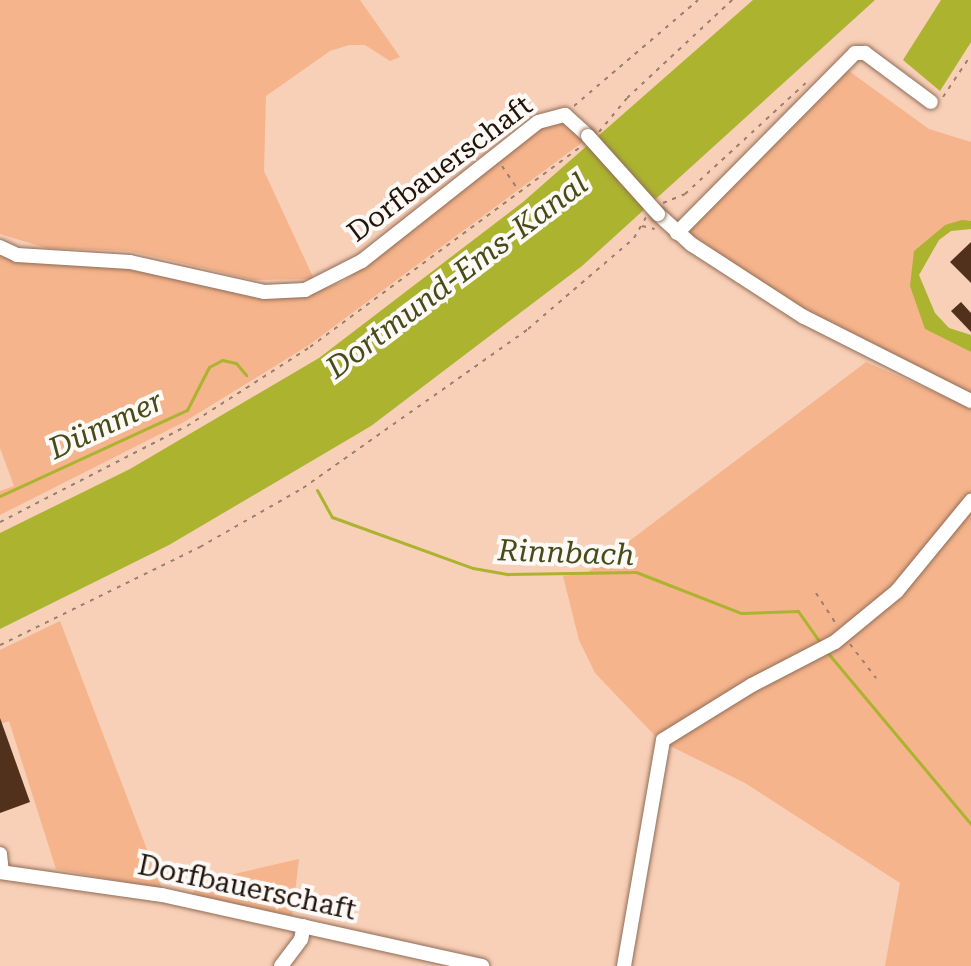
<!DOCTYPE html>
<meta charset="utf-8">
<style>
body{margin:0}
#map{position:relative;width:971px;height:966px;overflow:hidden;background:#f8cfb7;font-family:"Roboto Serif",serif}
div>[style]{position:absolute}
[style*='--x']{left:calc(var(--x)*1px);top:calc(var(--y)*1px);width:calc(var(--w)*1px);rotate:calc(var(--a)*1deg)}
.green>*{inset:0;background:#f5b48c}
.water>*{inset:0;background:#abb32f}
.stream>*{height:3px;margin:-1.5px;padding:0 1.5px;transform-origin:1.5px;border-radius:1.5px;background:#abb32f}
.building>*{inset:0;background:#51311c}
.path>*{height:2px;margin-top:-1px;transform-origin:0;background:repeating-linear-gradient(90deg,#9c7e6d 0 4px,transparent 0 10px)}
.roads{filter:drop-shadow(0 0 2px #906c56) drop-shadow(0 0 2px #906c56)}
.minor>*{height:14px;margin:-7px;padding:0 7px;transform-origin:7px;border-radius:7px;background:#fff}
.bridges{filter:drop-shadow(0 0 2px #906c56) drop-shadow(0 0 2px #906c56)}
.minor-bridge>*{height:14px;margin:-7px;padding:0 7px;transform-origin:7px;border-radius:7px;background:#fff}
span{translate:-50% -50%;white-space:nowrap;text-align:center;line-height:1.15;-webkit-text-stroke:8px #fdf9f6;paint-order:stroke}
.street-label{font-size:28px;color:#22140b}
.water-label{font-size:30px;color:#474b18;font-style:italic}
</style>
<div id="map">
<div class="green">
<div style="clip-path:polygon(0 0,360px 0,400px 57px,390px 61px,365px 45px,349px 45px,330px 51px,266px 96px,264px 171px,314px 279px,254px 280px,130px 251px,46px 248px,0 234px)"></div>
<div style="clip-path:polygon(842px 66px,929px 129px,971px 142px,971px 221px,945px 225px,914px 251px,925px 329px,971px 352px,971px 396px,806px 312px,688px 232px,690px 224px)"></div>
<div style="clip-path:polygon(555px 122px,569px 126px,584px 141px,309px 345px,184px 422px,0 515px,0 491px,14px 486px,0 448px,0 250px,306px 294px,343px 282px,540px 127px)"></div>
<div style="clip-path:polygon(866px 362px,971px 408px,971px 966px,885px 966px,900px 883px,745px 783px,660px 741px,595px 673px,579px 640px,563px 576px,587px 573px)"></div>
<div style="clip-path:polygon(60px 621px,162px 889px,56px 869px,9px 721px,0 724px,0 650px)"></div>
<div style="clip-path:polygon(299px 859px,292px 916px,192px 895px,199px 882px)"></div>
</div>
<div class="water">
<div style="clip-path:polygon(753px 0,875px 0,582px 266px,371px 426px,169px 545px,0 629px,0 533px,130px 469px,319px 358px,523px 202px)"></div>
<div style="clip-path:polygon(941px 0,971px 0,971px 42px,940px 91px,903px 60px)"></div>
<div style="clip-path:polygon(962px 220px,971px 221px,971px 229px,951px 231px,939px 240px,919px 275px,935px 313px,949px 328px,971px 335px,971px 352px,925px 329px,910px 286px,914px 251px,945px 225px)"></div>
</div>
<div class="stream">
<div style="--x:317;--y:490;--w:31;--a:61"></div>
<div style="--x:332;--y:517;--w:150;--a:19.9"></div>
<div style="--x:473;--y:568;--w:36;--a:10"></div>
<div style="--x:508;--y:574;--w:128;--a:-0.9"></div>
<div style="--x:636;--y:572;--w:113;--a:21.3"></div>
<div style="--x:741;--y:613;--w:57;--a:-2"></div>
<div style="--x:798;--y:611;--w:38;--a:55"></div>
<div style="--x:0;--y:496;--w:206;--a:-24.7"></div>
<div style="--x:187;--y:410;--w:48;--a:-62.9"></div>
<div style="--x:209;--y:367;--w:15;--a:-28"></div>
<div style="--x:222;--y:360;--w:14;--a:12"></div>
<div style="--x:236;--y:363;--w:16;--a:50"></div>
<div style="--x:827;--y:652;--w:224;--a:50.1"></div>
</div>
<div class="building">
<div style="clip-path:polygon(971px 242px,971px 283px,950px 262px)"></div>
<div style="clip-path:polygon(961px 302px,971px 313px,971px 332px,951px 311px)"></div>
<div style="clip-path:polygon(0 718px,30px 802px,0 813px)"></div>
</div>
<div class="path">
<div style="--x:943;--y:97;--w:50;--a:-56.3"></div>
<div style="--x:574;--y:106;--w:163;--a:-40.5"></div>
<div style="--x:599;--y:132;--w:44;--a:-50.5"></div>
<div style="--x:627;--y:98;--w:144;--a:-43"></div>
<div style="--x:502;--y:166;--w:29;--a:56"></div>
<div style="--x:663;--y:203;--w:24;--a:-22"></div>
<div style="--x:685;--y:194;--w:166;--a:-42.6"></div>
<div style="--x:642;--y:226;--w:13;--a:13"></div>
<div style="--x:0;--y:522;--w:210;--a:-27.2"></div>
<div style="--x:187;--y:426;--w:146;--a:-32.7"></div>
<div style="--x:310;--y:347;--w:338;--a:-36.5"></div>
<div style="--x:816;--y:593;--w:38;--a:57"></div>
<div style="--x:850;--y:644;--w:43;--a:52.6"></div>
<div style="--x:0;--y:645;--w:223;--a:-26.1"></div>
<div style="--x:200;--y:547;--w:119;--a:-29.8"></div>
<div style="--x:303;--y:488;--w:276;--a:-35.2"></div>
<div style="--x:528;--y:329;--w:140;--a:-40.6"></div>
<div style="--x:634;--y:238;--w:24;--a:-60"></div>
</div>
<div class="roads">
<div class="minor">
<div style="--x:658;--y:214;--w:45;--a:42.3"></div>
<div style="--x:691;--y:244;--w:135;--a:32.9"></div>
<div style="--x:804;--y:317;--w:187;--a:26.7"></div>
<div style="--x:677;--y:233;--w:253;--a:-45.3"></div>
<div style="--x:855;--y:53;--w:10;--a:0"></div>
<div style="--x:865;--y:53;--w:82;--a:36.6"></div>
<div style="--x:0;--y:247;--w:19;--a:25"></div>
<div style="--x:17;--y:255;--w:113;--a:3.5"></div>
<div style="--x:130;--y:262;--w:137;--a:12.6"></div>
<div style="--x:264;--y:292;--w:41;--a:-2.8"></div>
<div style="--x:305;--y:290;--w:64;--a:-27"></div>
<div style="--x:362;--y:261;--w:224;--a:-38.3"></div>
<div style="--x:538;--y:122;--w:28;--a:-15"></div>
<div style="--x:565;--y:115;--w:31;--a:42"></div>
<div style="--x:0;--y:854;--w:18;--a:84"></div>
<div style="--x:0;--y:872;--w:164;--a:8.1"></div>
<div style="--x:162;--y:895;--w:328;--a:12.5"></div>
<div style="--x:281;--y:966;--w:34;--a:-53"></div>
<div style="--x:301;--y:939;--w:13;--a:-77"></div>
<div style="--x:624;--y:966;--w:229;--a:-80.2"></div>
<div style="--x:663;--y:740;--w:105;--a:-31.7"></div>
<div style="--x:752;--y:685;--w:93;--a:-27.4"></div>
<div style="--x:835;--y:642;--w:80;--a:-39.4"></div>
<div style="--x:897;--y:591;--w:117;--a:-50.6"></div>
</div>
</div>
<div class="bridges">
<div class="minor-bridge">
<div style="--x:588;--y:136;--w:105;--a:48.1"></div>
</div>
</div>
<div class="street-label">
<span style="left:440px;top:169px;rotate:-37deg">Dorfbauerschaft</span>
<span style="left:247px;top:888px;rotate:12deg">Dorfbauerschaft</span>
</div>
<div class="water-label">
<span style="left:457px;top:276px;rotate:-37deg">Dortmund-Ems-Kanal</span>
<span style="left:106px;top:425px;rotate:-25deg">Dümmer</span>
<span style="left:566px;top:553px;rotate:2deg">Rinnbach</span>
</div>
</div>
